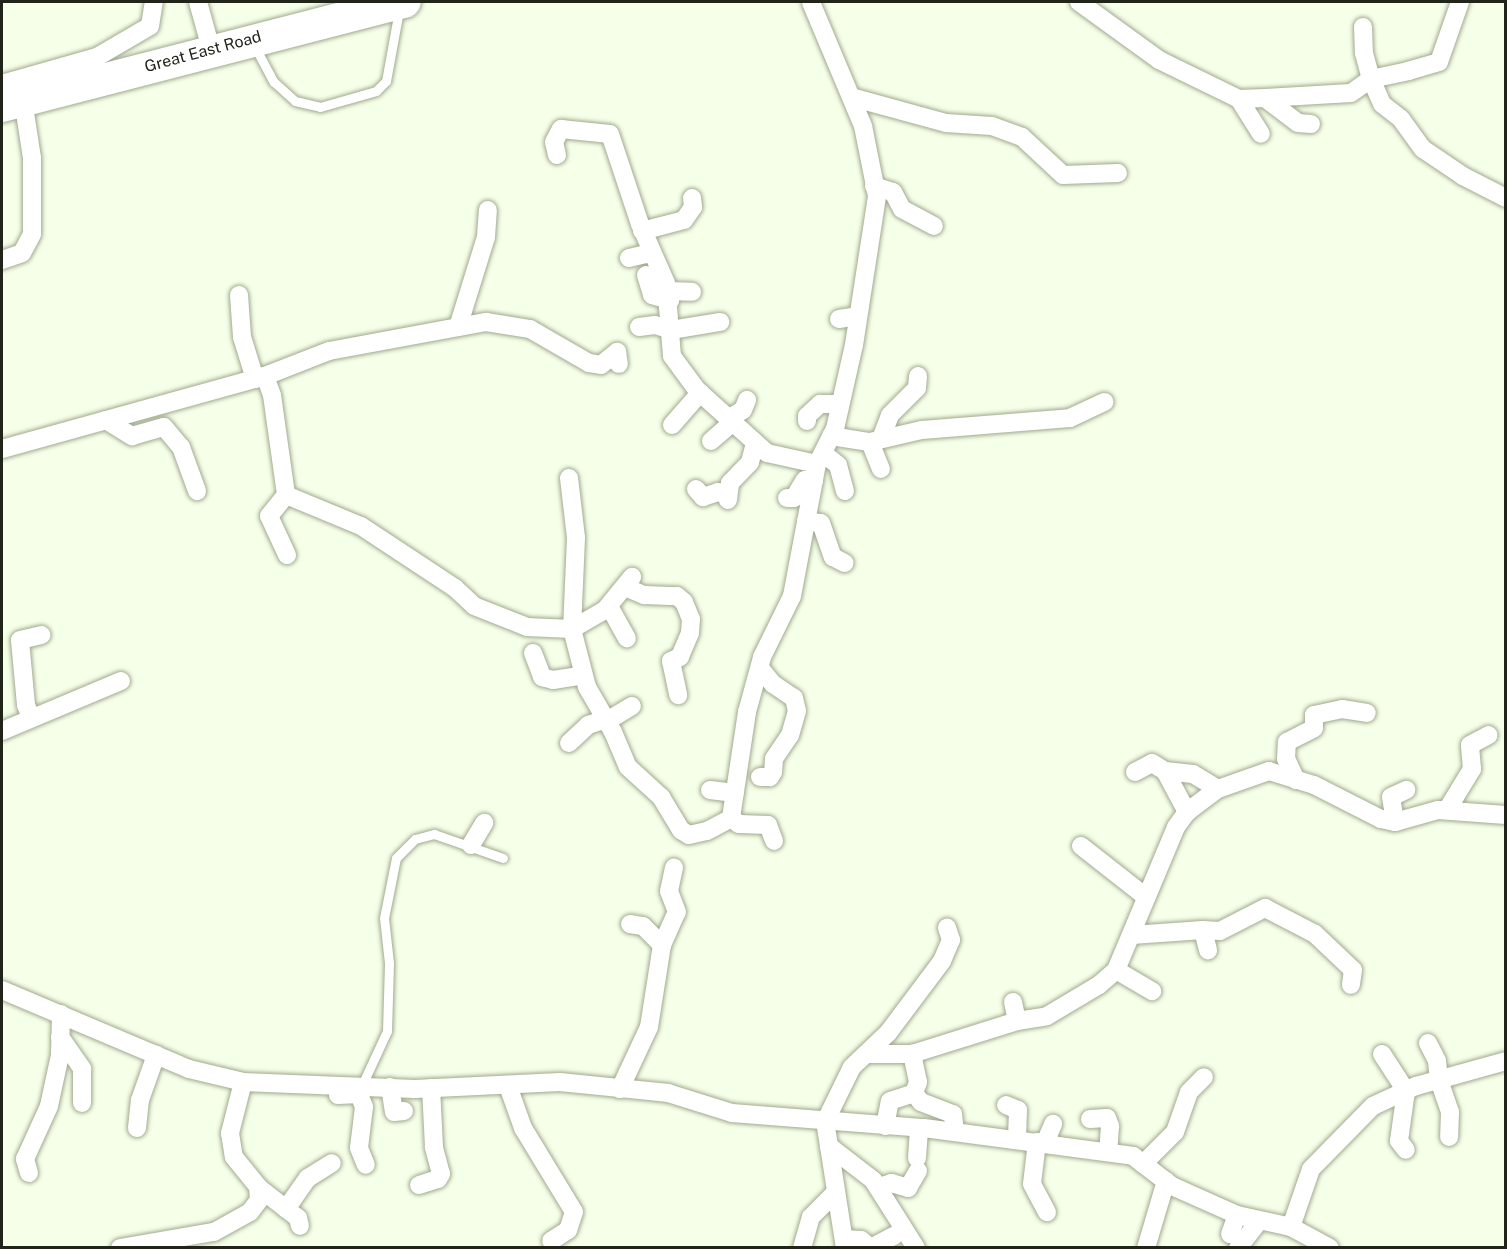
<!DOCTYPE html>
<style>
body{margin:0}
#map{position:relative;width:1507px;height:1249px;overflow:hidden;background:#f6ffe8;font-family:"Public Sans",sans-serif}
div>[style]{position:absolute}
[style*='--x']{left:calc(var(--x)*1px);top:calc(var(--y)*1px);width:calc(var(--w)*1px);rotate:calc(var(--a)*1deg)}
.roads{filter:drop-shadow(0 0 2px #a0aa8f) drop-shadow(0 0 2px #a0aa8f)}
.lane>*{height:9px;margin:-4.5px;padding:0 4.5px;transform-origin:4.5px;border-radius:4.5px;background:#fff}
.street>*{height:18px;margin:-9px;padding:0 9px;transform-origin:9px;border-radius:9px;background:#fff}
.highway>*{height:32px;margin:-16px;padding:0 16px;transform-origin:16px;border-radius:16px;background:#fff}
span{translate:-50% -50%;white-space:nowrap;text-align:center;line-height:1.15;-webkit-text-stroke:4.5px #fff;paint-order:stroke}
.street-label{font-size:16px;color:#202419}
.frame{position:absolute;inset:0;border:3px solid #202419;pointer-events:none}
</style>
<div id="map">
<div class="roads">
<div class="lane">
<div style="--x:255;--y:47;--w:40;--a:62"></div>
<div style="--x:274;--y:82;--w:28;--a:42"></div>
<div style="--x:295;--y:101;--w:26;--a:13"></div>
<div style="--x:320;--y:107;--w:58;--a:-15.9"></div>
<div style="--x:376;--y:91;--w:14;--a:-45"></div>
<div style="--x:386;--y:81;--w:72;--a:-79.6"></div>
<div style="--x:362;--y:1085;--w:60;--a:-65.2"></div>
<div style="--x:387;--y:1031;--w:68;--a:-88.3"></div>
<div style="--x:389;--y:963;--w:45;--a:-96.3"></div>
<div style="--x:384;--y:918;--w:61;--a:-78.7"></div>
<div style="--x:396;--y:858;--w:27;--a:-45"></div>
<div style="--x:415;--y:839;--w:20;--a:-15"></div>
<div style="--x:434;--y:834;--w:73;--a:19.2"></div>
</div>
<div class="street">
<div style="--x:198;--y:2;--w:49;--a:74.5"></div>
<div style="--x:1079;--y:2;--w:99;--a:35.9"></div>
<div style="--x:1159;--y:60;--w:89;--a:26"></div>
<div style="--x:1239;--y:99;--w:26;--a:-2"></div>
<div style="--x:1265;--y:98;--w:41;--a:37.1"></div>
<div style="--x:1298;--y:123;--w:13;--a:4"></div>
<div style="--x:1363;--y:27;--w:26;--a:88"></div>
<div style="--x:1364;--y:53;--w:27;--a:75"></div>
<div style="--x:1371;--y:79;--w:38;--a:-12"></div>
<div style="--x:1408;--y:71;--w:32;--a:-16"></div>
<div style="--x:1439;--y:62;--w:64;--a:-70.7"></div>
<div style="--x:2;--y:84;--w:99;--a:-15.9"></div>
<div style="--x:97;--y:57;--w:61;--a:-30.3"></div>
<div style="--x:150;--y:26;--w:24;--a:-81"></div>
<div style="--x:851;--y:97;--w:98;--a:15.3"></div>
<div style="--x:946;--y:123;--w:46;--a:3.7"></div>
<div style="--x:992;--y:126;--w:32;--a:20"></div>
<div style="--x:1022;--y:137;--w:56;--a:42.8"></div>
<div style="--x:1063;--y:175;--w:55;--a:-2.1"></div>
<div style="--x:1265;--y:98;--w:86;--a:-3.3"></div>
<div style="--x:1351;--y:93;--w:24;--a:-35"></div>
<div style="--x:1371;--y:79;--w:27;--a:66"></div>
<div style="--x:1382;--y:104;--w:24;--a:38"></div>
<div style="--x:1401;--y:119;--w:37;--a:54"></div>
<div style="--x:1423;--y:149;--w:48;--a:34"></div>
<div style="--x:1463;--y:176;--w:48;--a:27.1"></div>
<div style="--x:1239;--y:99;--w:41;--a:57.8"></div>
<div style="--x:557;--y:155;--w:13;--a:-103"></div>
<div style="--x:554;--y:142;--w:15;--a:-62"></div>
<div style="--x:561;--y:129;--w:49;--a:5.8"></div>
<div style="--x:610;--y:134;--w:95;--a:71.6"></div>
<div style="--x:640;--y:224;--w:64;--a:66.2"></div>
<div style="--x:666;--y:283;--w:73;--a:85.3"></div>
<div style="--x:672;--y:356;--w:42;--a:53.7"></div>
<div style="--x:697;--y:390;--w:94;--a:42"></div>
<div style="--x:767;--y:453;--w:51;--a:12.4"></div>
<div style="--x:874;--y:186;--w:20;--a:18"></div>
<div style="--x:893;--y:192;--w:19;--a:62"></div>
<div style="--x:902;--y:209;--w:36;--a:28"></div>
<div style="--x:642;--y:231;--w:43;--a:-14.7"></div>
<div style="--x:684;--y:220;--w:16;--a:-55"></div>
<div style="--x:693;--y:207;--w:9;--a:-96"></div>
<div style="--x:629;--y:258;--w:23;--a:-13"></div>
<div style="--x:2;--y:260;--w:21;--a:-19"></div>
<div style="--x:22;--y:253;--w:21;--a:-62"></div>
<div style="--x:32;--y:234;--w:76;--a:-90"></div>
<div style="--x:32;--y:158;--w:59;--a:-98.8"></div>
<div style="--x:646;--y:275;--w:21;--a:73"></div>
<div style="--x:652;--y:295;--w:19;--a:16"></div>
<div style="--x:668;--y:291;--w:24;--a:2"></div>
<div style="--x:239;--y:295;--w:42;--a:85.9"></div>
<div style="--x:242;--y:337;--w:44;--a:72.8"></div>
<div style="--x:839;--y:319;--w:18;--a:-9"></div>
<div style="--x:458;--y:327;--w:94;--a:-72.7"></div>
<div style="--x:486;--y:237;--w:27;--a:-86"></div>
<div style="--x:639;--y:327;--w:16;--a:-7"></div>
<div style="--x:655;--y:325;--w:17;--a:17"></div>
<div style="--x:671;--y:330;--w:50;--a:-9.3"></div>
<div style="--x:265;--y:376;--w:20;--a:70"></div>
<div style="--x:272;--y:395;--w:101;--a:82"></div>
<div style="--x:286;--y:495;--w:27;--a:129"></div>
<div style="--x:269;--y:516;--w:43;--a:65.2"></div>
<div style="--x:728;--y:419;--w:17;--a:-31"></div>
<div style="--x:743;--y:410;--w:11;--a:-68"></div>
<div style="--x:106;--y:420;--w:31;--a:32"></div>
<div style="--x:132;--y:436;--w:33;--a:-16"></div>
<div style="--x:164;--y:427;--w:26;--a:50"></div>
<div style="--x:181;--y:447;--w:47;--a:70"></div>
<div style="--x:807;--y:421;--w:5;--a:-90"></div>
<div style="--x:807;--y:416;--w:18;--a:-43"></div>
<div style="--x:820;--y:404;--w:20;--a:0"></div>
<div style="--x:672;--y:425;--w:43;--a:-48.8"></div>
<div style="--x:831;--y:436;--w:39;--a:9"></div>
<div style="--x:870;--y:442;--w:29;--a:68"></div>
<div style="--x:882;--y:436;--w:22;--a:-69"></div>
<div style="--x:890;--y:415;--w:38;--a:-45"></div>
<div style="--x:917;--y:388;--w:12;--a:-85"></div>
<div style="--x:711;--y:441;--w:28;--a:-41"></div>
<div style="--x:870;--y:442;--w:53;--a:-13"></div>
<div style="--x:922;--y:430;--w:148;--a:-4.6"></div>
<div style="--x:1070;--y:418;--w:38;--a:-25"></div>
<div style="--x:2;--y:449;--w:273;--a:-15.5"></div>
<div style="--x:265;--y:376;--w:69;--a:-21.3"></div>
<div style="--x:329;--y:351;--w:160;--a:-10.5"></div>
<div style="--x:486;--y:322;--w:45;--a:9"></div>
<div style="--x:530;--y:329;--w:68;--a:30"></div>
<div style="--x:589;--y:363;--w:12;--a:9"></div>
<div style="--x:601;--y:365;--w:21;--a:-39"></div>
<div style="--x:617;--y:352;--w:12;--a:81"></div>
<div style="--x:823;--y:453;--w:19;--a:39"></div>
<div style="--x:838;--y:465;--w:27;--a:75"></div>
<div style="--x:569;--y:478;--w:60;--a:83.3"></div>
<div style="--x:576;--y:538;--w:91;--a:92.5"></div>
<div style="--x:572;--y:629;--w:60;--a:75.5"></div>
<div style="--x:587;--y:687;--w:52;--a:60"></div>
<div style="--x:613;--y:732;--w:38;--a:67"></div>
<div style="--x:628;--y:767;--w:45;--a:42.3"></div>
<div style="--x:661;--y:797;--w:39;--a:59"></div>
<div style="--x:681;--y:830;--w:9;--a:32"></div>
<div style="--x:689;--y:835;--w:18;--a:-13"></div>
<div style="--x:707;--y:831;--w:27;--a:-28"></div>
<div style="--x:731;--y:818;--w:107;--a:-81.4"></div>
<div style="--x:747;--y:712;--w:57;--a:-74.7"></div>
<div style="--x:762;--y:657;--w:68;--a:-63.8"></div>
<div style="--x:792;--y:596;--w:134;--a:-79.3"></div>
<div style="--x:817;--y:464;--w:39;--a:-63"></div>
<div style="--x:835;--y:429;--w:86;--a:-77.3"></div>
<div style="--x:854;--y:345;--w:151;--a:-81.2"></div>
<div style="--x:877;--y:196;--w:71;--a:-101.3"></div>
<div style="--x:863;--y:126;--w:134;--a:-112.8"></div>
<div style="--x:696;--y:489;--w:11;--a:49"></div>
<div style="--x:703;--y:497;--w:16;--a:-18"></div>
<div style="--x:718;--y:492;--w:10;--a:17"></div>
<div style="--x:286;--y:495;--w:81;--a:22.5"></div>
<div style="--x:361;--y:526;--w:113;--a:33.4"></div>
<div style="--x:455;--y:588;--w:26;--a:43"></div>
<div style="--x:474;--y:606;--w:57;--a:21.6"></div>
<div style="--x:527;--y:627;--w:45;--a:2.5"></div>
<div style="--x:572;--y:629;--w:38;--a:-30"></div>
<div style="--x:605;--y:610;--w:43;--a:-50.7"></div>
<div style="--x:787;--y:498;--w:7;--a:0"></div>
<div style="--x:794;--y:498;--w:21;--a:-59"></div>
<div style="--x:805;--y:480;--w:9;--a:6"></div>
<div style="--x:728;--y:500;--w:17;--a:-83"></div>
<div style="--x:730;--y:483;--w:29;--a:-46"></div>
<div style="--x:750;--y:462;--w:20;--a:-75"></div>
<div style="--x:806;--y:521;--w:15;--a:8"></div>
<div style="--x:821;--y:523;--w:36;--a:71"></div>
<div style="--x:833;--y:557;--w:13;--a:27"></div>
<div style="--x:625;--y:587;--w:21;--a:23"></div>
<div style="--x:644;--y:595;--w:33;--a:2"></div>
<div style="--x:677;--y:596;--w:9;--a:41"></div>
<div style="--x:684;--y:602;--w:18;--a:68"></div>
<div style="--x:691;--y:619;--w:14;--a:94"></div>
<div style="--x:690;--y:633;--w:26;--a:113"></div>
<div style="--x:680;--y:657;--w:10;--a:156"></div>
<div style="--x:671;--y:661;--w:35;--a:78"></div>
<div style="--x:609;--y:606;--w:37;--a:61"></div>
<div style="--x:533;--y:653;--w:26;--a:69"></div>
<div style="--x:542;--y:677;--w:11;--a:15"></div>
<div style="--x:553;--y:680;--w:30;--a:-9"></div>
<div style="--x:760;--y:668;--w:21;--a:51"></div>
<div style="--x:773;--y:684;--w:25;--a:34"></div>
<div style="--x:794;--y:698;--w:13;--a:77"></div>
<div style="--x:797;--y:711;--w:25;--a:106"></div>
<div style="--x:790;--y:735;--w:29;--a:124"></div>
<div style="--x:774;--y:759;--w:13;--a:94"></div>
<div style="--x:773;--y:772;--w:6;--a:121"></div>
<div style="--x:770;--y:777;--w:10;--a:180"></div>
<div style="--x:31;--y:717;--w:13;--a:-113"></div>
<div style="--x:26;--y:705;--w:65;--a:-95.3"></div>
<div style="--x:20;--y:640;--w:22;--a:-13"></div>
<div style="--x:607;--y:721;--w:29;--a:-31"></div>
<div style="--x:2;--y:731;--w:129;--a:-22.8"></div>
<div style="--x:569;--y:743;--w:26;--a:-43"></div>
<div style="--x:588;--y:725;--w:19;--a:-18"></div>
<div style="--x:1165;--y:771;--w:28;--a:6"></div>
<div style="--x:1193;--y:774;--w:29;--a:31"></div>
<div style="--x:1135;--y:772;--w:19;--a:-28"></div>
<div style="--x:1152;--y:763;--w:15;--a:32"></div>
<div style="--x:1165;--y:771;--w:47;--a:61.8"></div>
<div style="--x:1296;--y:780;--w:23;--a:-115"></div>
<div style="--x:1286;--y:759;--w:17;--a:-87"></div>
<div style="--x:1287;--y:742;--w:30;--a:-27"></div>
<div style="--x:1314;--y:728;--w:13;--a:-90"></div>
<div style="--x:1314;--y:715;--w:29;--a:-12"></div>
<div style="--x:1342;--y:709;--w:25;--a:9"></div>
<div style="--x:710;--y:790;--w:25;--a:7"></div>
<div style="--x:1447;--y:810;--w:48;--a:-58.6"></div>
<div style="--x:1472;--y:769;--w:24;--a:-95"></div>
<div style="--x:1470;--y:745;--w:21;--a:-28"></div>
<div style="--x:731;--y:818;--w:10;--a:37"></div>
<div style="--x:739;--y:824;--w:29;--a:2"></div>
<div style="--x:768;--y:825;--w:17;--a:69"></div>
<div style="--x:1395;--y:822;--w:25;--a:-99"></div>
<div style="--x:1391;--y:797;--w:17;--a:-25"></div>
<div style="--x:471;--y:845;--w:26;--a:-59"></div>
<div style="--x:1081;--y:846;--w:83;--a:38.1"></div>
<div style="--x:630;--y:924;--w:13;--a:9"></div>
<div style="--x:643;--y:926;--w:27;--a:45"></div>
<div style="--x:1203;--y:930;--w:17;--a:3"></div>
<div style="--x:1220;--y:931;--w:51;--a:-27.1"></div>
<div style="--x:1265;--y:908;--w:56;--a:27.5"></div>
<div style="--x:1315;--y:934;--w:52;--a:43.5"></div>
<div style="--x:1353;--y:970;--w:15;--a:98"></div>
<div style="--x:1132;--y:935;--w:71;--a:-4"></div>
<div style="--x:1203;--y:930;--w:21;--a:76"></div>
<div style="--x:1116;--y:970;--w:42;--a:30.3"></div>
<div style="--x:2;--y:990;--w:203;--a:22.9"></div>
<div style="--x:189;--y:1069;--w:56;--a:13.5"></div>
<div style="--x:243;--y:1082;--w:172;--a:2.3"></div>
<div style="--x:415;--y:1089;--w:145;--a:-2.8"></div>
<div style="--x:560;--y:1082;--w:109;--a:5.8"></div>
<div style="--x:668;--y:1093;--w:67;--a:17.4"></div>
<div style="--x:732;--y:1113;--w:193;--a:4.5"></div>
<div style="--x:924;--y:1128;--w:211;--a:7.6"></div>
<div style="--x:1133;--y:1156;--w:49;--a:37.6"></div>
<div style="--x:1172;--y:1186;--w:71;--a:24"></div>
<div style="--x:1237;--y:1215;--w:55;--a:12.5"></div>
<div style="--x:1291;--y:1227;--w:44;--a:28.3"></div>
<div style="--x:1013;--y:1002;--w:19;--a:78"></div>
<div style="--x:60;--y:1037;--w:39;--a:55"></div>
<div style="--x:82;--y:1069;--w:34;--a:90"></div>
<div style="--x:1428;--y:1043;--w:20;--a:63"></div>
<div style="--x:1437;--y:1061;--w:19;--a:84"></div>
<div style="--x:1439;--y:1080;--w:34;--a:71"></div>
<div style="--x:1450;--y:1112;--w:25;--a:92"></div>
<div style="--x:866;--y:1054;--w:46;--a:0"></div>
<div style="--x:912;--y:1054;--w:110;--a:-17.4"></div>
<div style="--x:1017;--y:1021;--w:30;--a:-9"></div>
<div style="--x:1047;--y:1016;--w:61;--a:-30.8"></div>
<div style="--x:1099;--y:985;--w:23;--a:-41"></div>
<div style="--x:1116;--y:970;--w:155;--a:-67.2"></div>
<div style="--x:1176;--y:827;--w:19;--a:-54"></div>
<div style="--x:1187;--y:812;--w:39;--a:-37"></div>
<div style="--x:1218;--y:789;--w:54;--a:-19.4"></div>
<div style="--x:1269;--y:771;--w:47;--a:17.3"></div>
<div style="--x:1314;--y:785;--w:75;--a:26.9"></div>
<div style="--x:1381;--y:819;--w:14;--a:12"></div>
<div style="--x:1395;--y:822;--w:45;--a:-15.6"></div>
<div style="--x:1438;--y:810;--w:68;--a:4.2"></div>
<div style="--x:1382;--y:1054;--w:44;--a:57"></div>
<div style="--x:1406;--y:1091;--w:50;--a:98"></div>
<div style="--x:1399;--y:1141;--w:11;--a:52"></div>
<div style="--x:243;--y:1082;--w:53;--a:104.3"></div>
<div style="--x:230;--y:1133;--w:24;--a:81"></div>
<div style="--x:234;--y:1157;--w:38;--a:51"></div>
<div style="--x:258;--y:1187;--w:51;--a:37.8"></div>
<div style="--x:298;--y:1218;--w:8;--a:76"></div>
<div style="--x:508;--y:1086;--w:45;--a:70.3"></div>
<div style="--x:523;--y:1128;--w:98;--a:58.7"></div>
<div style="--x:574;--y:1212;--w:19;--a:108"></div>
<div style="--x:568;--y:1230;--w:20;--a:147"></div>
<div style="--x:390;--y:1087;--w:25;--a:81"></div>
<div style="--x:394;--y:1112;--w:10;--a:-6"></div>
<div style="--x:620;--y:1089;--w:68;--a:-64.9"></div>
<div style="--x:649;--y:1027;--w:83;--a:-81"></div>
<div style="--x:662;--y:945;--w:36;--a:-66"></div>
<div style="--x:677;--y:912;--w:22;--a:-111"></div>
<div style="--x:669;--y:891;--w:24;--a:-78"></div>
<div style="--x:914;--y:1093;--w:11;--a:52"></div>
<div style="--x:921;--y:1102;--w:34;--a:21"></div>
<div style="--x:953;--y:1114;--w:18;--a:84"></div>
<div style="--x:338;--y:1095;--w:21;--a:-3"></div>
<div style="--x:359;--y:1094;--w:14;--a:69"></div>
<div style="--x:364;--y:1107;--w:41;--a:97"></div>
<div style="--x:359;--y:1148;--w:18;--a:68"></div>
<div style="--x:1006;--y:1105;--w:13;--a:23"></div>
<div style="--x:1018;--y:1110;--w:29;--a:92"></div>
<div style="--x:1090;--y:1119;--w:17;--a:-3"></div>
<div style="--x:1107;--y:1118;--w:9;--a:69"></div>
<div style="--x:1110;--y:1126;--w:26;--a:94"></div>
<div style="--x:885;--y:1126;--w:25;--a:-79"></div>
<div style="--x:890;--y:1101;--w:25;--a:-18"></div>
<div style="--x:914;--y:1093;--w:12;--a:-70"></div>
<div style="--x:918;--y:1082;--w:29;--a:-102"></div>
<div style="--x:137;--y:1128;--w:28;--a:-84"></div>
<div style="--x:140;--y:1100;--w:48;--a:-70.4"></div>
<div style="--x:1037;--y:1142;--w:42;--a:96.8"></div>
<div style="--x:1032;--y:1184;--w:32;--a:62"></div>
<div style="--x:1045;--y:1143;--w:21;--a:-67"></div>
<div style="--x:829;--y:1146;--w:103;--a:81.1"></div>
<div style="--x:917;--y:1158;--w:30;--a:-86"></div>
<div style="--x:1143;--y:1164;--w:45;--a:-45"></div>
<div style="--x:1175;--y:1132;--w:42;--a:-70.7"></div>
<div style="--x:1189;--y:1092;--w:21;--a:-45"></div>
<div style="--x:29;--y:1173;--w:15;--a:-106"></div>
<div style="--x:25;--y:1159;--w:58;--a:-65.6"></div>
<div style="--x:49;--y:1106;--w:52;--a:-77.8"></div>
<div style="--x:60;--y:1055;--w:41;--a:-88.6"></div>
<div style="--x:419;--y:1185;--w:20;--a:-18"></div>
<div style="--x:438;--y:1179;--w:6;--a:-59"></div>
<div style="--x:441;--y:1174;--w:28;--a:-105"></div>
<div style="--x:434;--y:1147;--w:59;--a:-92.9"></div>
<div style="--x:879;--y:1187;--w:13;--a:-18"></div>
<div style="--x:891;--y:1183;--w:18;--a:16"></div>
<div style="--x:908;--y:1188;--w:20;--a:-60"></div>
<div style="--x:286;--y:1209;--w:38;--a:-55"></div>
<div style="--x:308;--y:1178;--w:28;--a:-32"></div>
<div style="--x:1291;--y:1227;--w:61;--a:-71"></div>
<div style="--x:1311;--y:1169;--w:88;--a:-45.5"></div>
<div style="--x:1373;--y:1106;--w:47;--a:-24.9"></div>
<div style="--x:1416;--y:1086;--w:93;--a:-15.5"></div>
<div style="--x:1230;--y:1234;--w:20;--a:-70"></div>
<div style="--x:844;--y:1239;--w:17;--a:3"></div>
<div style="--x:861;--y:1240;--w:13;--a:39"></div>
<div style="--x:120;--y:1248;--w:95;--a:-9.7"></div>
<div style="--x:214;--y:1232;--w:41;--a:-29.1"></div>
<div style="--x:250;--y:1212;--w:15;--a:-53"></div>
<div style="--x:259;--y:1200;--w:13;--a:-94"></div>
<div style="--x:802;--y:1248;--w:32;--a:-74"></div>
<div style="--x:811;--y:1217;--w:34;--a:-45"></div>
<div style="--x:871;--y:1248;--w:26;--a:-28"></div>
<div style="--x:916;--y:1248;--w:80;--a:-122.3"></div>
<div style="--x:873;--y:1180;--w:56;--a:-142.3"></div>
<div style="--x:829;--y:1146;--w:24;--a:-99"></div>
<div style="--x:825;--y:1122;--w:61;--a:-63.9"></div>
<div style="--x:852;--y:1067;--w:50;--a:-43.4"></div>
<div style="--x:888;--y:1033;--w:90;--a:-53.1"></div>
<div style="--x:942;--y:961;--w:23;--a:-67"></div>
<div style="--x:951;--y:940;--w:13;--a:-108"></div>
<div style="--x:1146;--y:1248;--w:70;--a:-73.4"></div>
<div style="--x:1238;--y:1248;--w:34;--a:-52"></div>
</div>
<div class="highway">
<div style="--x:2;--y:106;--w:416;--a:-14.5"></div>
</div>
</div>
<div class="street-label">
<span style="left:203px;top:52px;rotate:-15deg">Great East Road</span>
</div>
<div class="frame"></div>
</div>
